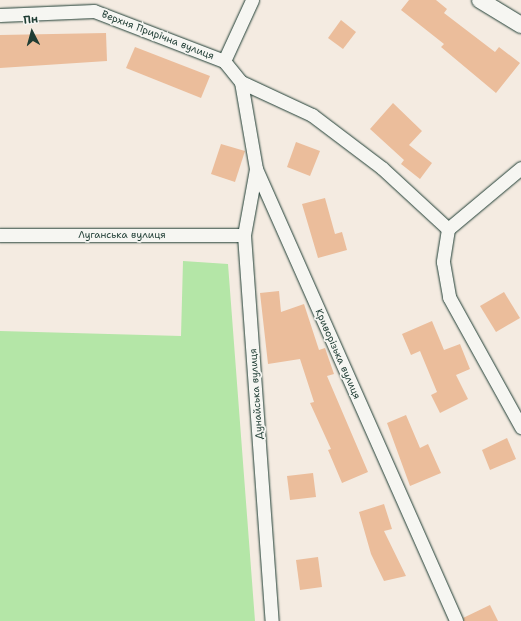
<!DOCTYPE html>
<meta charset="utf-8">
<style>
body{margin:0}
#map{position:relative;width:521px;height:621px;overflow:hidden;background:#f4ebe1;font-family:"Shantell Sans",sans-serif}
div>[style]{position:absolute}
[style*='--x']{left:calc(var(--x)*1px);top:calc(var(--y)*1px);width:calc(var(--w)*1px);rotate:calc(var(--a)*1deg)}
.green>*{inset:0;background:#b4e6a7}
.building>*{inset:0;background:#ebbd9b}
.roads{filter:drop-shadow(0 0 1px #1f3d34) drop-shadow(0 0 1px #1f3d34)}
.minor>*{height:13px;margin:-6.5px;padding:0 6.5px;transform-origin:6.5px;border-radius:6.5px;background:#f6f6f2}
.tertiary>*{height:16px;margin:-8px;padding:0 8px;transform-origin:8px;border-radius:8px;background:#f6f6f2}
span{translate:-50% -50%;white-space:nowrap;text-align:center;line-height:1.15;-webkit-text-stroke:3.5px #f6f6f2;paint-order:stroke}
.street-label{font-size:10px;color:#1f3d34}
.north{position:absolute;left:12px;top:12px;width:40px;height:40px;-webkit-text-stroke:3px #f6f6f2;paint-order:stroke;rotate:354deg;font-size:11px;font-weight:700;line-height:16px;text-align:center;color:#1f3d34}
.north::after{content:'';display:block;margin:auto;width:14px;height:18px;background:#1f3d34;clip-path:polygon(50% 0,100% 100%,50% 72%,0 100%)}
</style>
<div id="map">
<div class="green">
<div style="clip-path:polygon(183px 261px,228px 264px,255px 621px,0 621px,0 331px,181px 336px)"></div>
</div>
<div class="building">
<div style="clip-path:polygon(409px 0,436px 0,447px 9px,444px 13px,495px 52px,499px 47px,520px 63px,496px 93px,441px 47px,444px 44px,401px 10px)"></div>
<div style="clip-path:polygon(341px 20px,356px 32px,343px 49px,328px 38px)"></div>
<div style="clip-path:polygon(106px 33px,107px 61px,0 68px,0 35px)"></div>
<div style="clip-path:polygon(135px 47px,210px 76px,201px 98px,126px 68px)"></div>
<div style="clip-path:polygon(393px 103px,422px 131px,409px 145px,432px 163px,420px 179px,401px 164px,404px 160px,370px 129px)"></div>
<div style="clip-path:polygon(296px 142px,320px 151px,310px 176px,287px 167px)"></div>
<div style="clip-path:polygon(221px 144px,245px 151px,235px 182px,211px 174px)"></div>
<div style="clip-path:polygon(325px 198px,335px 234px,342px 232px,347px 250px,318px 258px,302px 204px)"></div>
<div style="clip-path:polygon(279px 291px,281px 312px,304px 304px,319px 350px,325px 348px,334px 374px,327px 376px,368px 472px,342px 483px,328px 450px,331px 449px,310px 403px,314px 402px,300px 359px,268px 364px,260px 293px)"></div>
<div style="clip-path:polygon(504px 292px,520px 318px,496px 332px,480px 306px)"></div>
<div style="clip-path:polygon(432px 321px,444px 350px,460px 344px,470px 369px,456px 375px,468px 399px,440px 413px,431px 395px,437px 392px,420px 351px,411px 355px,402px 334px)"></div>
<div style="clip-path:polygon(406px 415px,420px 448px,428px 444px,441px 473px,410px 486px,387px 423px)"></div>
<div style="clip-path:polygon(507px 438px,516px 459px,490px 470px,482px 450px)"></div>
<div style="clip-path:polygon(313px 473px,316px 497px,290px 500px,287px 476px)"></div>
<div style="clip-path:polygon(384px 504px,392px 529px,384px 531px,406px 576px,384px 581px,371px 554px,359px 512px)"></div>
<div style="clip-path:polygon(318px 557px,322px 587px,300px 590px,296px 560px)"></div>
<div style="clip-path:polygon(490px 605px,498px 621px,464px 621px,463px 618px)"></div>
</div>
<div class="roads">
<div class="minor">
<div style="--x:0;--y:15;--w:94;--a:-2.4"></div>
<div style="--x:94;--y:11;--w:139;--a:21"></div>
<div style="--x:224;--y:61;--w:27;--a:51"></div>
<div style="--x:241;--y:82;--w:78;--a:24.9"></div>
<div style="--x:312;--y:115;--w:88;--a:37.1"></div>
<div style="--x:382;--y:168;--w:90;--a:42.7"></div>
<div style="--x:224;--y:61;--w:67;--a:-65.3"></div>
<div style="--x:241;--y:82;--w:88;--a:80.2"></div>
<div style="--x:256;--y:169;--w:494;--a:66.1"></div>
<div style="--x:256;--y:169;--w:67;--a:100.3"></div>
<div style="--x:244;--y:235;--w:387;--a:85.9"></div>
<div style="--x:448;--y:229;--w:33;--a:99"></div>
<div style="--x:443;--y:262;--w:36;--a:80"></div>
<div style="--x:449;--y:297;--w:149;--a:61"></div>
<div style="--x:448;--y:229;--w:95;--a:-39.9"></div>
<div style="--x:0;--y:235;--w:244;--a:0"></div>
</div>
<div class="tertiary">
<div style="--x:480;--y:0;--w:48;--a:31.4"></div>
</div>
</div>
<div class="street-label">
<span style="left:158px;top:35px;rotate:21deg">Верхня Прирічна вулиця</span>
<span style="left:122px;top:235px">Луганська вулиця</span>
<span style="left:338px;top:354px;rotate:66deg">Криворізька вулиця</span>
<span style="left:256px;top:394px;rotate:-94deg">Дунайська вулиця</span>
</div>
<div class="north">Пн</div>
</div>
